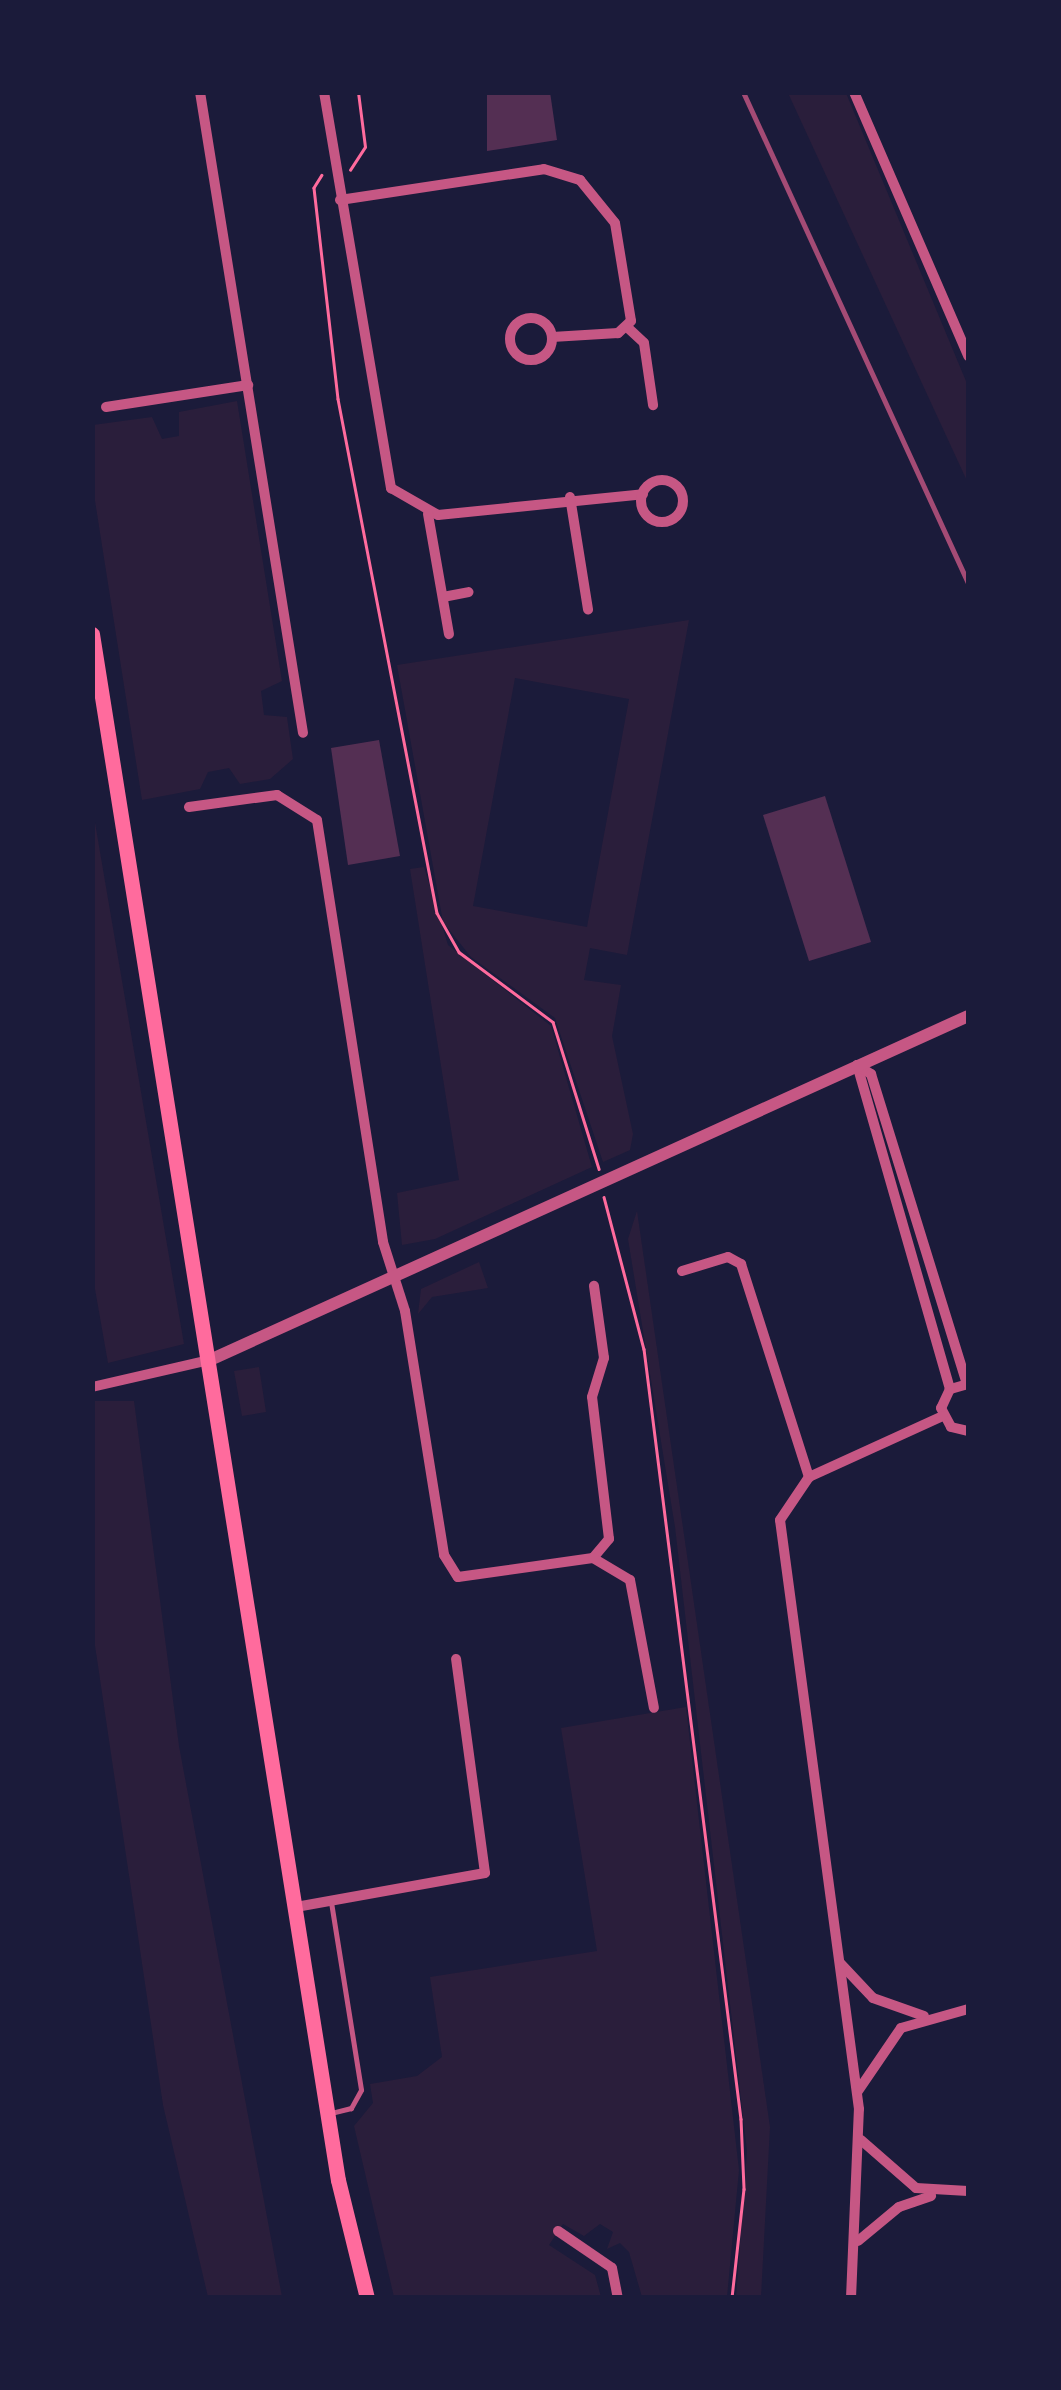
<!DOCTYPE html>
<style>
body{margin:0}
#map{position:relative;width:1061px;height:2390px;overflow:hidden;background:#1b1b3a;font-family:"Roboto Condensed",sans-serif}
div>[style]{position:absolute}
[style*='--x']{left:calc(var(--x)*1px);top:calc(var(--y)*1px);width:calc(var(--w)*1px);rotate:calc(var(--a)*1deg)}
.green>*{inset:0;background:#2a1e3b}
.building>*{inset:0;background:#542f53}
.path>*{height:2.5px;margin:-1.25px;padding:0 1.25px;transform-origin:1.25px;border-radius:1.25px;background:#ff6b9d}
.service>*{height:5px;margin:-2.5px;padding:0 2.5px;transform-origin:2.5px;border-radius:2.5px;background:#c65784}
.minor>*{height:10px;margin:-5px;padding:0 5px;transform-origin:5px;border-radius:5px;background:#c65784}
.minor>.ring{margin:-5px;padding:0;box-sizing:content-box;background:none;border:10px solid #c65784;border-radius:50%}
.tertiary>*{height:12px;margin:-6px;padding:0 6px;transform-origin:6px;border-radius:6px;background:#c65784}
.primary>*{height:15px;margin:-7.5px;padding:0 7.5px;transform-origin:7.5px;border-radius:7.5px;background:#ff6b9d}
.rail>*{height:5px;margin:-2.5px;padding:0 2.5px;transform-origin:2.5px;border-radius:2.5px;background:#a44b75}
span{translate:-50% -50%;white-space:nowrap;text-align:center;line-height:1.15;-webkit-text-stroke:10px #1b1b3a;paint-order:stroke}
.frame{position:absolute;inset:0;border:95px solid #1b1b3a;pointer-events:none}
</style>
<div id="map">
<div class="green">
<div style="clip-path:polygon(788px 93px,846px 93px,968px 386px,968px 483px)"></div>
<div style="clip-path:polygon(237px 401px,282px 681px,261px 691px,264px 715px,287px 717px,293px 759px,270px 779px,240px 784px,229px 768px,208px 772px,200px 789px,142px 800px,93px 488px,93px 425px,152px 417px,162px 439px,179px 436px,179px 412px)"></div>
<div style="clip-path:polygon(evenodd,689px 620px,627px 955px,590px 948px,584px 980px,621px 985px,612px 1036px,633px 1134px,630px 1150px,603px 1162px,555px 1018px,471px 957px,443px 922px,397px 665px,689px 620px,515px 678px,629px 699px,587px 927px,473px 906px,515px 678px)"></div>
<div style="clip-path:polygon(92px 805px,184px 1344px,108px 1363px,92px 1272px)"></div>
<div style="clip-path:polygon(424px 867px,448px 945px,551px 1026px,592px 1167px,435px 1239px,402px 1245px,397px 1193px,459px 1180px,410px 869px)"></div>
<div style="clip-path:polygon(637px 1211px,770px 2127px,761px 2297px,736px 2297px,747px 2151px,675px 1527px,628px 1239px)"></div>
<div style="clip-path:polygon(479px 1262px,488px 1288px,432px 1297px,418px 1314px,421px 1289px)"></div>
<div style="clip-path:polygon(259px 1367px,266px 1412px,242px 1416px,234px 1371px)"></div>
<div style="clip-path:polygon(92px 1401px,134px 1401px,179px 1746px,282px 2297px,208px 2297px,163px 2105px,93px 1632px)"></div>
<div style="clip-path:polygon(686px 1707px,739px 2170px,727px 2297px,642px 2297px,629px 2252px,620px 2243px,607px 2249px,613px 2232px,600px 2224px,584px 2236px,563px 2224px,549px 2245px,595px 2275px,601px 2297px,394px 2297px,354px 2126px,373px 2103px,370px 2084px,417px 2076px,442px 2057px,430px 1977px,597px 1951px,561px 1728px)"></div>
</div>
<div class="building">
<div style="clip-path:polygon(487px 92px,550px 92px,557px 140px,487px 151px)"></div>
<div style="clip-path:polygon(379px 740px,400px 856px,348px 865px,331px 748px)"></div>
<div style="clip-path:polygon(825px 796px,871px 942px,809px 961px,763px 815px)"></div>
</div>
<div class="path">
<div style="--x:350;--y:170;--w:27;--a:-57"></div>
<div style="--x:365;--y:147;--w:55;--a:-97.3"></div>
<div style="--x:322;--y:175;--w:15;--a:122"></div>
<div style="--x:314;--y:188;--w:212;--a:83.5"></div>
<div style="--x:338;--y:399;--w:523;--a:79.1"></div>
<div style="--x:437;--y:913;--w:45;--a:60.6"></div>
<div style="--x:459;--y:952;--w:117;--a:36.7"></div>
<div style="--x:553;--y:1022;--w:154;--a:72.6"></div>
<div style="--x:604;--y:1197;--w:157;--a:75.3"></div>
<div style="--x:644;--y:1349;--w:776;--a:82.82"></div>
<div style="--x:741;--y:2119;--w:70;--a:87.5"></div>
<div style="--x:744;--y:2189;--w:110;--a:96.3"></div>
</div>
<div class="service">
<div style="--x:331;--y:1902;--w:190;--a:80.9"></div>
<div style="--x:361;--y:2090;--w:21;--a:119"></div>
<div style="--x:351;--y:2108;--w:21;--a:166"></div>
</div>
<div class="minor">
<div style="--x:200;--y:92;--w:649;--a:80.87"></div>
<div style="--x:324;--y:92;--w:402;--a:80.4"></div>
<div style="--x:391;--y:488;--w:54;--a:29.9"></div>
<div style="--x:438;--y:515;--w:206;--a:-5.8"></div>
<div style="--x:854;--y:92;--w:288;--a:66.6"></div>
<div style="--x:340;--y:200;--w:206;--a:-8.6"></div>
<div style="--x:544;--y:169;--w:38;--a:17"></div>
<div style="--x:580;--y:180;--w:55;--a:50.9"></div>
<div style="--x:615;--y:223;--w:99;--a:80.7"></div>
<div style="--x:631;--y:321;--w:18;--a:137"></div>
<div style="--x:618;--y:333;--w:66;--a:176.5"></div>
<div class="ring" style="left:510px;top:318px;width:32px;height:32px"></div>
<div style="--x:627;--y:327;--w:23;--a:43"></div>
<div style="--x:644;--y:343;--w:63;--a:81.7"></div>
<div style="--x:106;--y:407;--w:144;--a:-8.8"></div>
<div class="ring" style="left:641px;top:480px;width:32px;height:32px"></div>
<div style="--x:570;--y:497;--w:114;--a:80.9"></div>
<div style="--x:428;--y:514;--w:122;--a:80.1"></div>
<div style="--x:443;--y:597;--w:26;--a:-11"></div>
<div style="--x:189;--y:807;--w:89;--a:-7.8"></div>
<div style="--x:277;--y:795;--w:47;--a:32"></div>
<div style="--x:317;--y:820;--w:427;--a:81.1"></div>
<div style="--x:383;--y:1242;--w:72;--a:72.3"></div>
<div style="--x:405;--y:1311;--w:247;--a:80.9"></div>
<div style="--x:444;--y:1555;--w:26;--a:58"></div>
<div style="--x:458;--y:1577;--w:136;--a:-8"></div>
<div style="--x:593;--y:1558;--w:25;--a:-50"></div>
<div style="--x:609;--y:1539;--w:143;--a:-96.8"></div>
<div style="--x:592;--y:1397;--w:41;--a:-72.9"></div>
<div style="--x:604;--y:1358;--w:73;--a:-97.9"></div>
<div style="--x:682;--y:1271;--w:48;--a:-16.9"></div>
<div style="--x:728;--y:1257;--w:15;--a:28"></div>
<div style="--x:741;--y:1264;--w:224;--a:72.3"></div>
<div style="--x:968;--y:1384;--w:19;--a:164"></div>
<div style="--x:950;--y:1389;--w:21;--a:115"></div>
<div style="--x:941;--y:1408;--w:21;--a:62"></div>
<div style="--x:951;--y:1427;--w:17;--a:13"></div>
<div style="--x:92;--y:1387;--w:121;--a:-12.9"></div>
<div style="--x:950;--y:1389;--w:337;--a:-106"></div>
<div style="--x:857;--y:1065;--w:17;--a:33"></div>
<div style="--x:871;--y:1074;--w:325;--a:72.8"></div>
<div style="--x:593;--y:1558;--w:43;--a:30.7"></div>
<div style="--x:630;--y:1580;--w:130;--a:79.4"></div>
<div style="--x:296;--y:1907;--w:192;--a:-10.2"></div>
<div style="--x:485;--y:1873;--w:216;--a:-97.7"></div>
<div style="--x:840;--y:1963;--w:48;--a:46.7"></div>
<div style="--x:873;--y:1998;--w:54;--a:19.4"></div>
<div style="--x:858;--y:2091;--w:76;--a:-55.7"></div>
<div style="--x:901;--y:2028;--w:70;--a:-15.8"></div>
<div style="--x:861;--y:2140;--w:73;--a:41.1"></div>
<div style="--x:916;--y:2188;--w:52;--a:3.3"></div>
<div style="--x:558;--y:2231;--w:65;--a:34.4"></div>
<div style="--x:612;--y:2268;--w:31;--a:79"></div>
<div style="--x:858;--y:2241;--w:53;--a:-39.7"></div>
<div style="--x:899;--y:2207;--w:34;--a:-19"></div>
<div style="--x:851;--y:2298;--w:189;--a:-87.6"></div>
<div style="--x:859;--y:2109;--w:594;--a:-97.64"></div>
<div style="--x:780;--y:1520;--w:52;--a:-56"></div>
<div style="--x:809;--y:1477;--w:147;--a:-24.5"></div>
</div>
<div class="tertiary">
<div style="--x:210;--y:1360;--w:832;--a:-24.41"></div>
</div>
<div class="primary">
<div style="--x:92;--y:634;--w:1565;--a:80.96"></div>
<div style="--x:338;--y:2180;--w:122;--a:76.2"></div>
</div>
<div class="rail">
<div style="--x:743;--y:92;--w:540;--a:65.38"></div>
</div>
<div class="frame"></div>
</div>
